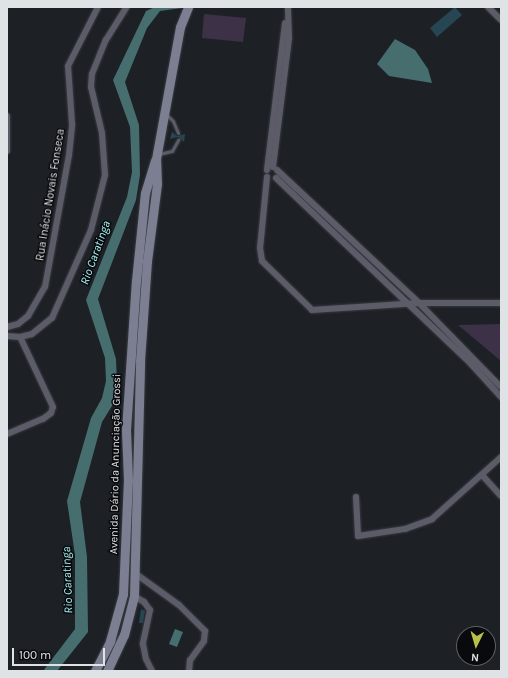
<!DOCTYPE html>
<meta charset="utf-8">
<style>
body{margin:0}
#map{position:relative;width:508px;height:678px;overflow:hidden;background:#1d2126;font-family:Karla,sans-serif}
div>[style]{position:absolute}
[style*='--x']{left:calc(var(--x)*1px);top:calc(var(--y)*1px);width:calc(var(--w)*1px);rotate:calc(var(--a)*1deg)}
.green>*{inset:0;background:#3d3147}
.water>*{inset:0;background:#466e6e}
.building>*{inset:0;background:#264653}
.roads{filter:drop-shadow(0 0 1px #383c41) drop-shadow(0 0 1px #383c41)}
.service>*{height:3px;margin:-1.5px;padding:0 1.5px;transform-origin:1.5px;border-radius:1.5px;background:#5b5c68}
.minor>*{height:6px;margin:-3px;padding:0 3px;transform-origin:3px;border-radius:3px;background:#5b5c68}
.secondary>*{height:9px;margin:-4.5px;padding:0 4.5px;transform-origin:4.5px;border-radius:4.5px;background:#7c7e91}
span{translate:-50% -50%;white-space:nowrap;text-align:center;line-height:1.15;-webkit-text-stroke:3px #090a0d;paint-order:stroke}
.street-label{font-size:11px;color:#e0e3e6}
.water-label{font-size:12px;color:#a7f2f3;font-style:italic}
.frame{position:absolute;inset:0;border:8px solid #e0e3e6;pointer-events:none}
.north{position:absolute;left:456px;top:626px;width:40px;height:40px;box-sizing:border-box;background:#090a0d;border:1px solid #5f6164;border-radius:50%;rotate:185deg;font-size:11px;font-weight:700;line-height:16px;text-align:center;color:#e0e3e6}
.north::after{content:'';display:block;margin:auto;width:14px;height:18px;background:#b8c147;clip-path:polygon(50% 0,100% 100%,50% 72%,0 100%)}
.scale{position:absolute;left:12px;top:648px;width:93px;height:18px;box-sizing:border-box;border:2px solid #e0e3e6;border-top:0;padding-left:5px;font-size:12px;line-height:14px;white-space:nowrap;color:#e0e3e6;-webkit-text-stroke:3px #090a0d;paint-order:stroke}
</style>
<div id="map">
<div class="green">
<div style="clip-path:polygon(204px 14px,246px 18px,243px 42px,202px 38px)"></div>
<div style="clip-path:polygon(501px 324px,501px 361px,458px 325px)"></div>
</div>
<div class="water">
<div style="clip-path:polygon(155px 7px,190px 7px,160px 11px,147px 28px,125px 82px,139px 125px,140px 175px,136px 200px,98px 299px,116px 359px,117px 383px,115px 401px,102px 422px,80px 502px,87px 557px,88px 632px,57px 671px,43px 671px,75px 629px,75px 555px,67px 501px,91px 418px,102px 398px,106px 381px,105px 358px,86px 300px,127px 197px,132px 172px,130px 127px,113px 80px,146px 11px)"></div>
<div style="clip-path:polygon(395px 39px,415px 50px,428px 69px,432px 83px,389px 76px,377px 64px)"></div>
<div style="clip-path:polygon(175px 629px,183px 632px,177px 647px,169px 644px)"></div>
</div>
<div class="building">
<div style="clip-path:polygon(455px 7px,462px 15px,437px 37px,430px 28px)"></div>
<div style="clip-path:polygon(172px 132px,177px 136px,185px 134px,184px 142px,178px 137px,170px 139px)"></div>
<div style="clip-path:polygon(141px 609px,145px 611px,143px 623px,139px 623px)"></div>
</div>
<div class="roads">
<div class="service">
<div style="--x:166;--y:114;--w:10;--a:45"></div>
<div style="--x:173;--y:121;--w:13;--a:67"></div>
<div style="--x:159;--y:154;--w:13;--a:-13"></div>
<div style="--x:172;--y:151;--w:13;--a:-61"></div>
</div>
<div class="minor">
<div style="--x:488;--y:7;--w:18;--a:45"></div>
<div style="--x:7;--y:116;--w:35;--a:90"></div>
<div style="--x:273;--y:167;--w:130;--a:-82.9"></div>
<div style="--x:289;--y:38;--w:31;--a:-92"></div>
<div style="--x:267;--y:170;--w:148;--a:-83"></div>
<div style="--x:277;--y:170;--w:195;--a:43.1"></div>
<div style="--x:419;--y:303;--w:117;--a:45.7"></div>
<div style="--x:267;--y:177;--w:71;--a:95.6"></div>
<div style="--x:260;--y:248;--w:13;--a:81"></div>
<div style="--x:262;--y:261;--w:70;--a:44.4"></div>
<div style="--x:312;--y:310;--w:107;--a:-3.7"></div>
<div style="--x:419;--y:303;--w:82;--a:0"></div>
<div style="--x:276;--y:178;--w:269;--a:43.6"></div>
<div style="--x:471;--y:364;--w:45;--a:47.7"></div>
<div style="--x:7;--y:327;--w:11;--a:-15"></div>
<div style="--x:18;--y:324;--w:13;--a:-39"></div>
<div style="--x:28;--y:316;--w:34;--a:-60"></div>
<div style="--x:45;--y:287;--w:134;--a:-79.7"></div>
<div style="--x:69;--y:155;--w:31;--a:-84"></div>
<div style="--x:72;--y:124;--w:58;--a:-93.9"></div>
<div style="--x:68;--y:66;--w:66;--a:-63"></div>
<div style="--x:7;--y:336;--w:13;--a:4"></div>
<div style="--x:20;--y:337;--w:12;--a:-14"></div>
<div style="--x:32;--y:334;--w:26;--a:-39"></div>
<div style="--x:52;--y:318;--w:96;--a:-66.1"></div>
<div style="--x:91;--y:230;--w:57;--a:-75.7"></div>
<div style="--x:105;--y:175;--w:42;--a:-94.1"></div>
<div style="--x:102;--y:133;--w:47;--a:-103.4"></div>
<div style="--x:91;--y:87;--w:13;--a:-86"></div>
<div style="--x:92;--y:74;--w:37;--a:-68"></div>
<div style="--x:106;--y:40;--w:39;--a:-58"></div>
<div style="--x:7;--y:434;--w:39;--a:-23"></div>
<div style="--x:43;--y:419;--w:10;--a:-37"></div>
<div style="--x:51;--y:413;--w:6;--a:-72"></div>
<div style="--x:53;--y:407;--w:77;--a:-115.2"></div>
<div style="--x:482;--y:475;--w:28;--a:48"></div>
<div style="--x:356;--y:497;--w:39;--a:87"></div>
<div style="--x:358;--y:536;--w:48;--a:-8.5"></div>
<div style="--x:405;--y:529;--w:29;--a:-20"></div>
<div style="--x:432;--y:519;--w:93;--a:-41.9"></div>
<div style="--x:136;--y:574;--w:53;--a:35.8"></div>
<div style="--x:179;--y:605;--w:37;--a:45"></div>
<div style="--x:205;--y:631;--w:10;--a:96"></div>
<div style="--x:204;--y:641;--w:24;--a:126"></div>
<div style="--x:190;--y:660;--w:11;--a:95"></div>
<div style="--x:134;--y:596;--w:12;--a:31"></div>
<div style="--x:144;--y:602;--w:10;--a:53"></div>
<div style="--x:150;--y:610;--w:35;--a:102"></div>
<div style="--x:143;--y:644;--w:15;--a:79"></div>
<div style="--x:146;--y:659;--w:13;--a:63"></div>
</div>
<div class="secondary">
<div style="--x:95;--y:671;--w:34;--a:-63"></div>
<div style="--x:110;--y:641;--w:49;--a:-74.5"></div>
<div style="--x:123;--y:594;--w:114;--a:-87.5"></div>
<div style="--x:128;--y:480;--w:50;--a:-92.3"></div>
<div style="--x:126;--y:430;--w:149;--a:-86.2"></div>
<div style="--x:136;--y:281;--w:88;--a:-84.2"></div>
<div style="--x:145;--y:193;--w:34;--a:-73"></div>
<div style="--x:107;--y:671;--w:40;--a:-65"></div>
<div style="--x:124;--y:635;--w:40;--a:-75.6"></div>
<div style="--x:134;--y:596;--w:235;--a:-88.5"></div>
<div style="--x:140;--y:361;--w:100;--a:-86"></div>
<div style="--x:147;--y:261;--w:78;--a:-82.6"></div>
<div style="--x:157;--y:184;--w:25;--a:-92"></div>
<div style="--x:156;--y:159;--w:134;--a:-79.7"></div>
<div style="--x:180;--y:27;--w:22;--a:-68"></div>
</div>
</div>
<div class="street-label">
<span style="left:51px;top:195px;rotate:-81deg">Rua Inácio Novais Fonseca</span>
<span style="left:116px;top:464px;rotate:-89deg">Avenida Dário da Anunciação Grossi</span>
</div>
<div class="water-label">
<span style="left:96px;top:253px;rotate:-70deg">Rio Caratinga</span>
<span style="left:68px;top:580px;rotate:-92deg">Rio Caratinga</span>
</div>
<div class="frame"></div>
<div class="north">N</div>
<div class="scale">100 m</div>
</div>
